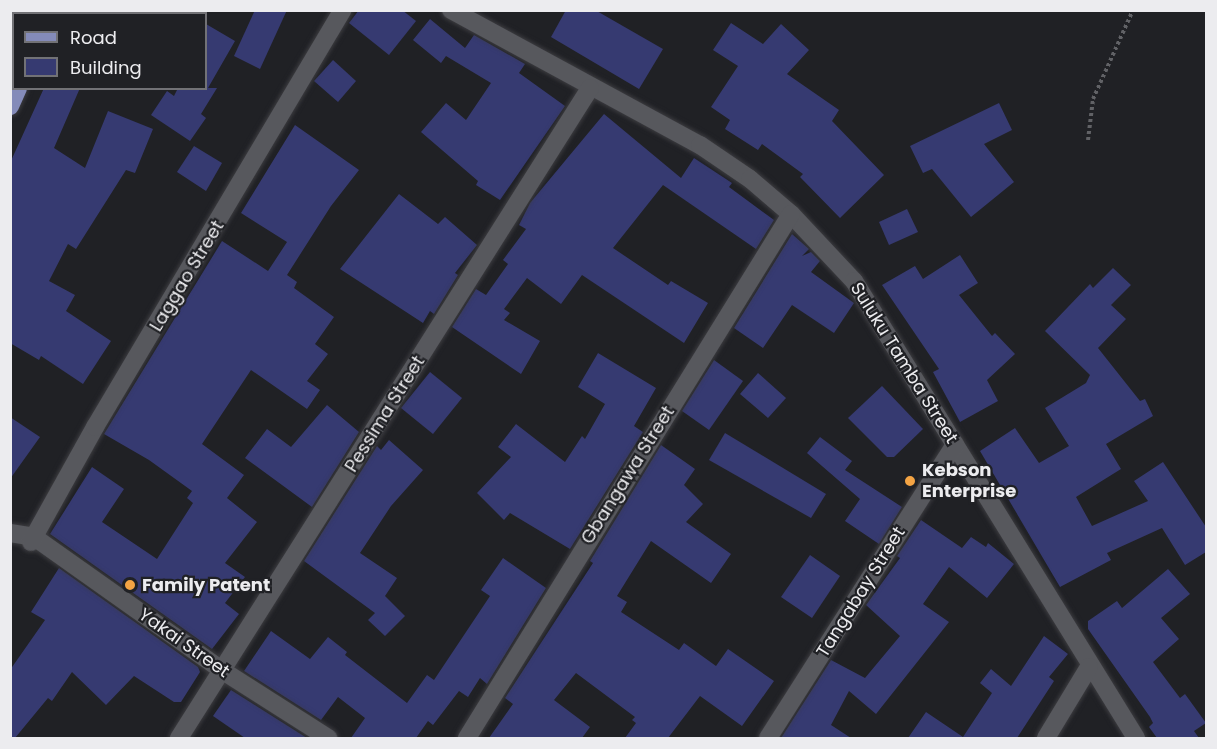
<!DOCTYPE html>
<style>
body{margin:0}
#map{position:relative;width:1217px;height:749px;overflow:hidden;background:#202125;font-family:Poppins,sans-serif}
div>[style]{position:absolute}
[style*='--x']{left:calc(var(--x)*1px);top:calc(var(--y)*1px);width:calc(var(--w)*1px);rotate:calc(var(--a)*1deg)}
.building>*{inset:0;background:#363a71}
.path>*{height:4px;margin-top:-2px;transform-origin:0;background:repeating-linear-gradient(90deg,#616266 0 3px,transparent 0 6px)}
.roads{filter:drop-shadow(0 0 2px #3c3c40) drop-shadow(0 0 2px #3c3c40)}
.minor>*{height:18px;margin:-9px;padding:0 9px;transform-origin:9px;border-radius:9px;background:#57585d}
.major>*{height:18px;margin:-9px;padding:0 9px;transform-origin:9px;border-radius:9px;background:#848bb9}
.dots>*{width:16px;height:16px;translate:-50% -50%;box-sizing:border-box;border:3px solid #202125;border-radius:50%}
span{translate:-50% -50%;white-space:nowrap;text-align:center;line-height:1.15;-webkit-text-stroke:4.5px #202125;paint-order:stroke}
.street-label{font-size:18px;color:#ececef}
.poi-label{font-size:18px;color:#ececef;font-weight:700}
.left{translate:0 -50%;text-align:left}
.frame{position:absolute;inset:0;border:12px solid #ececef;pointer-events:none}
.legend{position:absolute;left:12px;top:12px;width:195px;height:78px;box-sizing:border-box;background:#202125;border:2px solid #727276;margin:0;padding:8px 10px;list-style:none;font-size:18px;color:#ececef}
.legend li{display:flex;align-items:center;gap:12px;height:30px}
.legend b{width:30px;border:2px solid #727276}
</style>
<div id="map">
<div class="building">
<div style="clip-path:polygon(255px 10px,287px 10px,260px 69px,234px 56px)"></div>
<div style="clip-path:polygon(359px 10px,402px 10px,416px 21px,389px 55px,349px 23px)"></div>
<div style="clip-path:polygon(566px 10px,595px 10px,663px 49px,639px 89px,551px 37px)"></div>
<div style="clip-path:polygon(430px 19px,465px 48px,474px 35px,525px 64px,519px 73px,565px 106px,500px 200px,476px 185px,478px 181px,421px 132px,446px 103px,466px 120px,491px 83px,446px 56px,441px 63px,413px 40px)"></div>
<div style="clip-path:polygon(731px 23px,763px 44px,781px 24px,809px 50px,787px 74px,839px 110px,832px 121px,884px 175px,840px 218px,800px 177px,803px 174px,762px 144px,758px 150px,725px 129px,730px 120px,711px 107px,738px 66px,713px 50px)"></div>
<div style="clip-path:polygon(206px 24px,235px 41px,208px 88px,217px 88px,201px 114px,206px 118px,190px 141px,151px 115px,167px 91px,174px 96px,178px 88px,206px 88px)"></div>
<div style="clip-path:polygon(333px 60px,356px 81px,338px 102px,314px 81px)"></div>
<div style="clip-path:polygon(44px 88px,80px 88px,54px 148px,85px 168px,108px 111px,153px 129px,135px 173px,126px 170px,76px 249px,68px 244px,49px 281px,75px 295px,66px 311px,111px 341px,83px 384px,41px 356px,39px 360px,10px 343px,10px 163px)"></div>
<div style="clip-path:polygon(999px 103px,1012px 130px,984px 144px,1014px 182px,971px 217px,932px 169px,923px 173px,910px 146px)"></div>
<div style="clip-path:polygon(604px 114px,681px 178px,694px 158px,732px 183px,729px 187px,774px 220px,756px 249px,663px 185px,613px 248px,668px 285px,671px 281px,708px 303px,684px 343px,582px 275px,561px 304px,527px 278px,504px 309px,510px 313px,504px 320px,540px 341px,521px 374px,452px 327px,476px 289px,486px 295px,508px 264px,503px 260px,526px 229px,519px 225px,530px 203px)"></div>
<div style="clip-path:polygon(295px 125px,359px 170px,331px 206px,287px 275px,297px 282px,294px 288px,334px 317px,315px 344px,328px 354px,307px 381px,320px 390px,307px 409px,251px 370px,202px 444px,244px 475px,227px 498px,257px 522px,225px 563px,245px 577px,225px 603px,239px 614px,212px 649px,50px 534px,92px 467px,124px 489px,102px 522px,157px 559px,193px 503px,187px 498px,192px 491px,149px 460px,104px 434px,222px 241px,268px 271px,287px 242px,241px 213px)"></div>
<div style="clip-path:polygon(194px 146px,222px 163px,206px 191px,177px 172px)"></div>
<div style="clip-path:polygon(399px 194px,438px 224px,445px 217px,477px 245px,455px 273px,458px 275px,434px 314px,430px 311px,423px 323px,340px 269px)"></div>
<div style="clip-path:polygon(907px 209px,918px 232px,889px 245px,879px 222px)"></div>
<div style="clip-path:polygon(792px 234px,809px 249px,802px 256px,811px 252px,820px 261px,811px 272px,854px 303px,834px 333px,792px 305px,763px 348px,734px 328px)"></div>
<div style="clip-path:polygon(960px 255px,978px 283px,959px 295px,992px 336px,995px 333px,1015px 354px,987px 380px,998px 401px,960px 422px,933px 372px,939px 369px,882px 285px,915px 266px,923px 279px)"></div>
<div style="clip-path:polygon(1113px 268px,1131px 285px,1111px 305px,1126px 319px,1098px 348px,1140px 401px,1145px 399px,1153px 416px,1106px 444px,1121px 469px,1076px 497px,1092px 526px,1148px 501px,1134px 481px,1163px 462px,1206px 527px,1206px 552px,1185px 565px,1162px 528px,1107px 553px,1111px 560px,1060px 587px,980px 451px,1015px 428px,1039px 463px,1069px 446px,1045px 408px,1086px 383px,1090px 375px,1045px 331px,1090px 284px,1093px 288px)"></div>
<div style="clip-path:polygon(598px 353px,656px 388px,634px 426px,643px 432px,570px 549px,510px 513px,504px 520px,477px 493px,511px 457px,498px 447px,516px 424px,565px 462px,582px 436px,585px 439px,605px 404px,578px 387px)"></div>
<div style="clip-path:polygon(714px 360px,743px 381px,709px 430px,682px 411px)"></div>
<div style="clip-path:polygon(430px 372px,462px 398px,433px 434px,401px 408px)"></div>
<div style="clip-path:polygon(758px 373px,786px 398px,768px 418px,740px 394px)"></div>
<div style="clip-path:polygon(882px 386px,923px 429px,894px 457px,887px 457px,848px 418px)"></div>
<div style="clip-path:polygon(327px 405px,359px 432px,312px 507px,245px 458px,267px 429px,291px 447px)"></div>
<div style="clip-path:polygon(10px 417px,40px 437px,10px 479px)"></div>
<div style="clip-path:polygon(725px 433px,826px 494px,811px 518px,709px 460px)"></div>
<div style="clip-path:polygon(820px 437px,852px 461px,845px 470px,902px 507px,879px 544px,845px 521px,860px 499px,807px 453px)"></div>
<div style="clip-path:polygon(389px 440px,423px 470px,391px 506px,360px 553px,397px 578px,385px 596px,405px 616px,385px 636px,368px 620px,375px 613px,304px 561px,377px 446px,381px 450px)"></div>
<div style="clip-path:polygon(661px 445px,695px 469px,684px 485px,703px 504px,686px 522px,731px 554px,711px 583px,651px 541px,617px 596px,627px 602px,621px 612px,679px 650px,684px 643px,716px 666px,728px 649px,774px 681px,742px 726px,700px 696px,668px 738px,625px 738px,636px 723px,632px 720px,635px 717px,576px 673px,554px 700px,590px 727px,582px 738px,489px 738px,513px 704px,505px 698px,593px 563px,590px 561px)"></div>
<div style="clip-path:polygon(921px 520px,962px 548px,971px 537px,986px 547px,988px 543px,1014px 564px,987px 598px,949px 567px,923px 604px,949px 622px,876px 714px,849px 691px,831px 725px,851px 738px,781px 738px,831px 660px,865px 678px,900px 636px,866px 605px,900px 558px,897px 556px)"></div>
<div style="clip-path:polygon(810px 555px,840px 576px,812px 618px,781px 597px)"></div>
<div style="clip-path:polygon(503px 558px,546px 588px,487px 684px,480px 678px,468px 697px,459px 691px,433px 725px,428px 721px,416px 738px,351px 738px,365px 718px,338px 697px,321px 720px,244px 671px,271px 631px,310px 659px,328px 637px,347px 652px,345px 655px,407px 703px,427px 675px,434px 680px,490px 596px,481px 590px)"></div>
<div style="clip-path:polygon(59px 568px,198px 667px,200px 672px,181px 702px,174px 702px,134px 676px,106px 705px,72px 672px,52px 701px,48px 698px,15px 738px,10px 738px,10px 670px,45px 620px,31px 612px)"></div>
<div style="clip-path:polygon(1168px 569px,1190px 594px,1161px 618px,1179px 639px,1153px 662px,1180px 698px,1185px 694px,1206px 723px,1194px 731px,1199px 738px,1157px 738px,1149px 727px,1153px 723px,1150px 717px,1088px 629px,1088px 621px,1117px 601px,1122px 608px)"></div>
<div style="clip-path:polygon(1044px 636px,1068px 654px,1049px 677px,1054px 681px,1017px 738px,908px 738px,926px 712px,963px 737px,992px 693px,980px 683px,991px 669px,1011px 686px)"></div>
<div style="clip-path:polygon(231px 690px,307px 738px,245px 738px,213px 716px)"></div>
</div>
<div class="path">
<div style="--x:1088;--y:140;--w:41;--a:-83"></div>
<div style="--x:1093;--y:99;--w:98;--a:-65.8"></div>
</div>
<div class="roads">
<div class="minor">
<div style="--x:451;--y:10;--w:283;--a:28.5"></div>
<div style="--x:700;--y:145;--w:60;--a:34.2"></div>
<div style="--x:750;--y:179;--w:54;--a:40.5"></div>
<div style="--x:791;--y:214;--w:92;--a:46.8"></div>
<div style="--x:854;--y:281;--w:537;--a:58.32"></div>
<div style="--x:10;--y:533;--w:24;--a:9"></div>
<div style="--x:34;--y:537;--w:232;--a:35.3"></div>
<div style="--x:223;--y:671;--w:125;--a:32.5"></div>
<div style="--x:31;--y:542;--w:132;--a:-60.9"></div>
<div style="--x:95;--y:427;--w:485;--a:-59.3"></div>
<div style="--x:179;--y:738;--w:769;--a:-57.69"></div>
<div style="--x:467;--y:738;--w:616;--a:-58.27"></div>
<div style="--x:768;--y:738;--w:348;--a:-57.5"></div>
<div style="--x:1046;--y:738;--w:83;--a:-58.8"></div>
</div>
<div class="major">
<div style="--x:51;--y:14;--w:4;--a:-76"></div>
<div style="--x:10;--y:106;--w:20;--a:-66"></div>
</div>
</div>
<div class="dots">
<div style="left:910px;top:481px;background:#f4a444"></div>
<div style="left:130px;top:585px;background:#f4a444"></div>
</div>
<div class="street-label">
<span style="left:187px;top:276px;rotate:-59deg">Laggao Street</span>
<span style="left:904px;top:363px;rotate:58deg">Suluku Tamba Street</span>
<span style="left:385px;top:414px;rotate:-58deg">Pessima Street</span>
<span style="left:628px;top:475px;rotate:-58deg">Gbangawa Street</span>
<span style="left:861px;top:592px;rotate:-58deg">Tangabay Street</span>
<span style="left:184px;top:643px;rotate:35deg">Yakai Street</span>
</div>
<div class="poi-label">
<span class="left" style="left:922px;top:481px">Kebson<br>Enterprise</span>
<span class="left" style="left:142px;top:585px">Family Patent</span>
</div>
<div class="frame"></div>
<ul class="legend">
<li><b style="height:8px;background:#848bb9"></b>Road</li>
<li><b style="height:16px;background:#363a71"></b>Building</li>
</ul>
</div>
